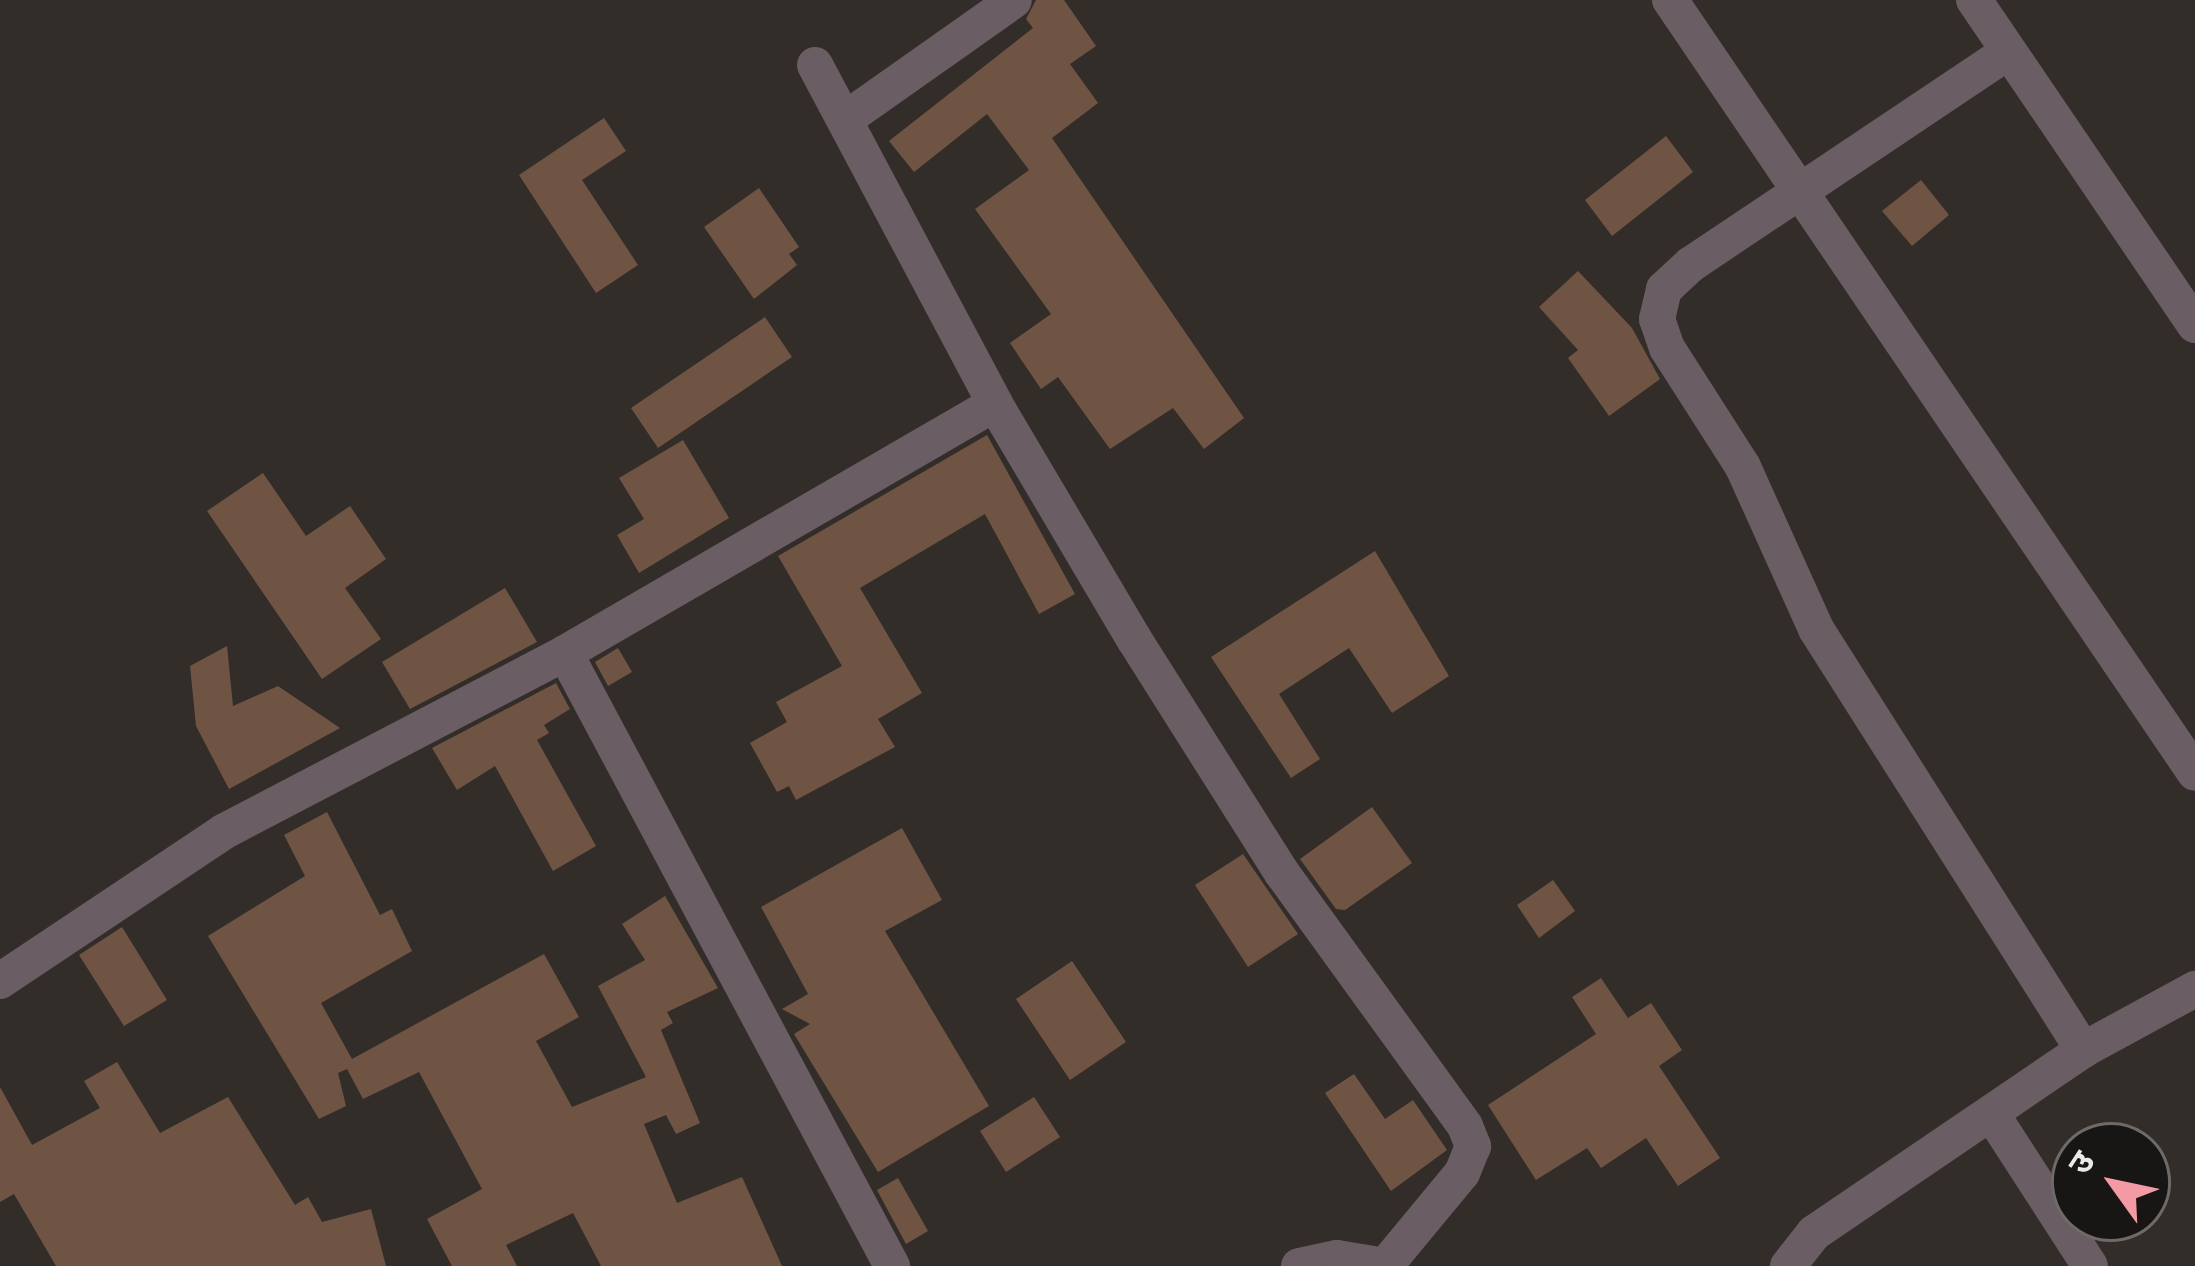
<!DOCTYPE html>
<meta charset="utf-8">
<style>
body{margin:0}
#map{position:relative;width:2195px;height:1266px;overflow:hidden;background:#332d29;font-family:"Alegreya Sans","Noto Sans Devanagari",sans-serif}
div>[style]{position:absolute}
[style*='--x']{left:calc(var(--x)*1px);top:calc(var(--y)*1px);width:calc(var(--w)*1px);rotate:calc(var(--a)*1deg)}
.building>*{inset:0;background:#6f5444}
.minor>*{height:36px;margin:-18px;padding:0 18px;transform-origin:18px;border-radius:18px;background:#6a5d64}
span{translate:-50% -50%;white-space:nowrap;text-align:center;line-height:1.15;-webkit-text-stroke:9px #181614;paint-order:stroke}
.north{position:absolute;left:2051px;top:1122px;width:120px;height:120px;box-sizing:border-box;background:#181614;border:3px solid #6d6a68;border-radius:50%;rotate:303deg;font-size:33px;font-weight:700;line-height:48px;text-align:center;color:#ede9e6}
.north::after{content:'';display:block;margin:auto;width:42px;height:54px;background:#f49aa5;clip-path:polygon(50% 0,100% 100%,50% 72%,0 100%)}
</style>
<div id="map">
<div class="building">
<div style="clip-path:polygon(1036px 0,1064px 0,1096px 46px,1070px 64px,1098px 103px,1052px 138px,1244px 418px,1204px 449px,1173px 408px,1110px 449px,1058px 377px,1041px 389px,1010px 343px,1051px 314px,975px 209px,1029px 170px,987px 114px,914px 172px,889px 141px,1033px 28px,1026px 19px)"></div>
<div style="clip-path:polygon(604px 118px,626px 151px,582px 180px,638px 265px,596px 293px,519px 175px)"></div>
<div style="clip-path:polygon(1666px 136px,1693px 172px,1612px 236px,1585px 200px)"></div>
<div style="clip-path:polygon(1921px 180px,1949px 215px,1912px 246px,1882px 211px)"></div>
<div style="clip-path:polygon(759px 188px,799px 247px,789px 254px,797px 265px,754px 299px,704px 227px)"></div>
<div style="clip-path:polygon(1578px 271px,1632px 328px,1660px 379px,1609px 416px,1568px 358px,1578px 350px,1539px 307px)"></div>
<div style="clip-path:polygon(765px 317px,792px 357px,658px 448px,631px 408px)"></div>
<div style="clip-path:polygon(987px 435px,1075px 594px,1039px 614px,985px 514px,860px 588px,922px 693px,878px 719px,895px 747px,796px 800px,789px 786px,777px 792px,750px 743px,787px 722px,776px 702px,842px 666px,778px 556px)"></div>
<div style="clip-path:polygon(683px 440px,729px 518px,639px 573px,617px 535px,644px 519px,619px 478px)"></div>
<div style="clip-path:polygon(263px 473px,306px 536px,350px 506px,386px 559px,345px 588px,381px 639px,322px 679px,207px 511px)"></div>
<div style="clip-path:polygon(1375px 551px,1449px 676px,1392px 713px,1349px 648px,1279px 694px,1320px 759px,1291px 778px,1211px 657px)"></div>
<div style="clip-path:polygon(505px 588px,537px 642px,410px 709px,382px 662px)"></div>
<div style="clip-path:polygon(227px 646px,233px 706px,278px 686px,340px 728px,229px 789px,196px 726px,190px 666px)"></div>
<div style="clip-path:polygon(618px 648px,632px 672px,608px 686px,595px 662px)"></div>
<div style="clip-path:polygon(556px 683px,570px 709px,544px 725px,549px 733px,537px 740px,596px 846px,553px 871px,495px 766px,457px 790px,432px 748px)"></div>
<div style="clip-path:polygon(1372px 807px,1412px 863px,1345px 910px,1336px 909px,1300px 859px)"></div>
<div style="clip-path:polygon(327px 812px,380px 915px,392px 909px,412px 951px,321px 1003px,352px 1059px,544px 954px,579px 1017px,536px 1041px,572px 1107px,646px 1077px,598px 986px,645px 960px,622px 924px,665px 896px,718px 988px,667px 1012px,673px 1023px,661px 1030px,700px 1123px,676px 1134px,666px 1115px,644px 1124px,677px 1203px,742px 1177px,782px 1266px,601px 1266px,573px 1213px,506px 1245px,517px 1266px,452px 1266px,427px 1219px,482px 1189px,419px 1072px,363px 1099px,347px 1069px,338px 1073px,346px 1106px,319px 1119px,208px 936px,305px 876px,284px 835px)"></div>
<div style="clip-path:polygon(902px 828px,942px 900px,885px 931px,989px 1106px,878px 1172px,794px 1034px,810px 1024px,782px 1009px,808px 994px,761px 907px)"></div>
<div style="clip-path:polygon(1243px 854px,1298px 934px,1248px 967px,1195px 885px)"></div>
<div style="clip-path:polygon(1553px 880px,1575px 911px,1539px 938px,1517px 905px)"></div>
<div style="clip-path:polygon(122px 927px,167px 1000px,124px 1026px,79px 955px)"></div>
<div style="clip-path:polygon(1072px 961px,1126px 1042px,1070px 1080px,1016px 999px)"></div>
<div style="clip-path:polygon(1601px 978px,1628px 1018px,1651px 1003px,1682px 1050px,1659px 1066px,1720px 1158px,1678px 1186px,1646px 1138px,1601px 1168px,1587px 1148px,1536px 1180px,1488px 1105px,1596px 1034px,1572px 997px)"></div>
<div style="clip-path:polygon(117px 1062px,160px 1133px,228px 1097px,295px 1205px,308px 1197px,322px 1222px,371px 1209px,386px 1266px,56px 1266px,14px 1194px,0 1202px,0 1087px,32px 1145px,100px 1108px,84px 1081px)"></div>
<div style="clip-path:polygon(1354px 1074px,1385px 1119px,1413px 1100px,1447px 1150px,1391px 1191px,1325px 1093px)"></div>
<div style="clip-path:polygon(1034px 1097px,1060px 1137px,1006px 1172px,980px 1131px)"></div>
<div style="clip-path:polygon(898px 1178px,928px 1231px,906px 1244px,877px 1190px)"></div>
</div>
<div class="minor">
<div style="--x:1670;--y:0;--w:934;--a:55.82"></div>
<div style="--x:1974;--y:0;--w:393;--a:55.8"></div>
<div style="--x:2008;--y:52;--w:381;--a:146.2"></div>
<div style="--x:1691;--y:264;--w:37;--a:137"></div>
<div style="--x:1664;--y:289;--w:31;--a:103"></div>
<div style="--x:1657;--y:319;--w:31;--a:71"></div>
<div style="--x:1667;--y:348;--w:141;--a:57.4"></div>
<div style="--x:1743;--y:467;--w:178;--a:65.7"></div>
<div style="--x:1816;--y:629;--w:499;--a:57.6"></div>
<div style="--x:815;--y:65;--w:384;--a:62"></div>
<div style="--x:995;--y:404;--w:273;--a:59.4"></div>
<div style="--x:1134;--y:639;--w:277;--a:57.7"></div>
<div style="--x:1282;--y:873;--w:312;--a:54.1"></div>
<div style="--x:1465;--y:1126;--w:22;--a:68"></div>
<div style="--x:1473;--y:1146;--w:29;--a:112"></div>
<div style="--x:1462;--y:1173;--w:121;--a:129.6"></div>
<div style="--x:847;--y:118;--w:204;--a:-35.2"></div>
<div style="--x:565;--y:653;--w:695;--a:61.92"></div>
<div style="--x:0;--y:981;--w:268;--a:-33.7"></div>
<div style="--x:223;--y:832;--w:386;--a:-27.6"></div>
<div style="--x:565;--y:653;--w:497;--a:-30.1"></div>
<div style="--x:1991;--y:1113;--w:182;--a:57.1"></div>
<div style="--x:1299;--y:1266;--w:39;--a:-12"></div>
<div style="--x:1337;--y:1258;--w:49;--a:9.5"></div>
<div style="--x:1788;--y:1266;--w:42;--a:-51.8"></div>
<div style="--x:1814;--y:1233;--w:325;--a:-34.2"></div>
<div style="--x:2083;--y:1050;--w:128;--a:-28.6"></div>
</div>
<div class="north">उ</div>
</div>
